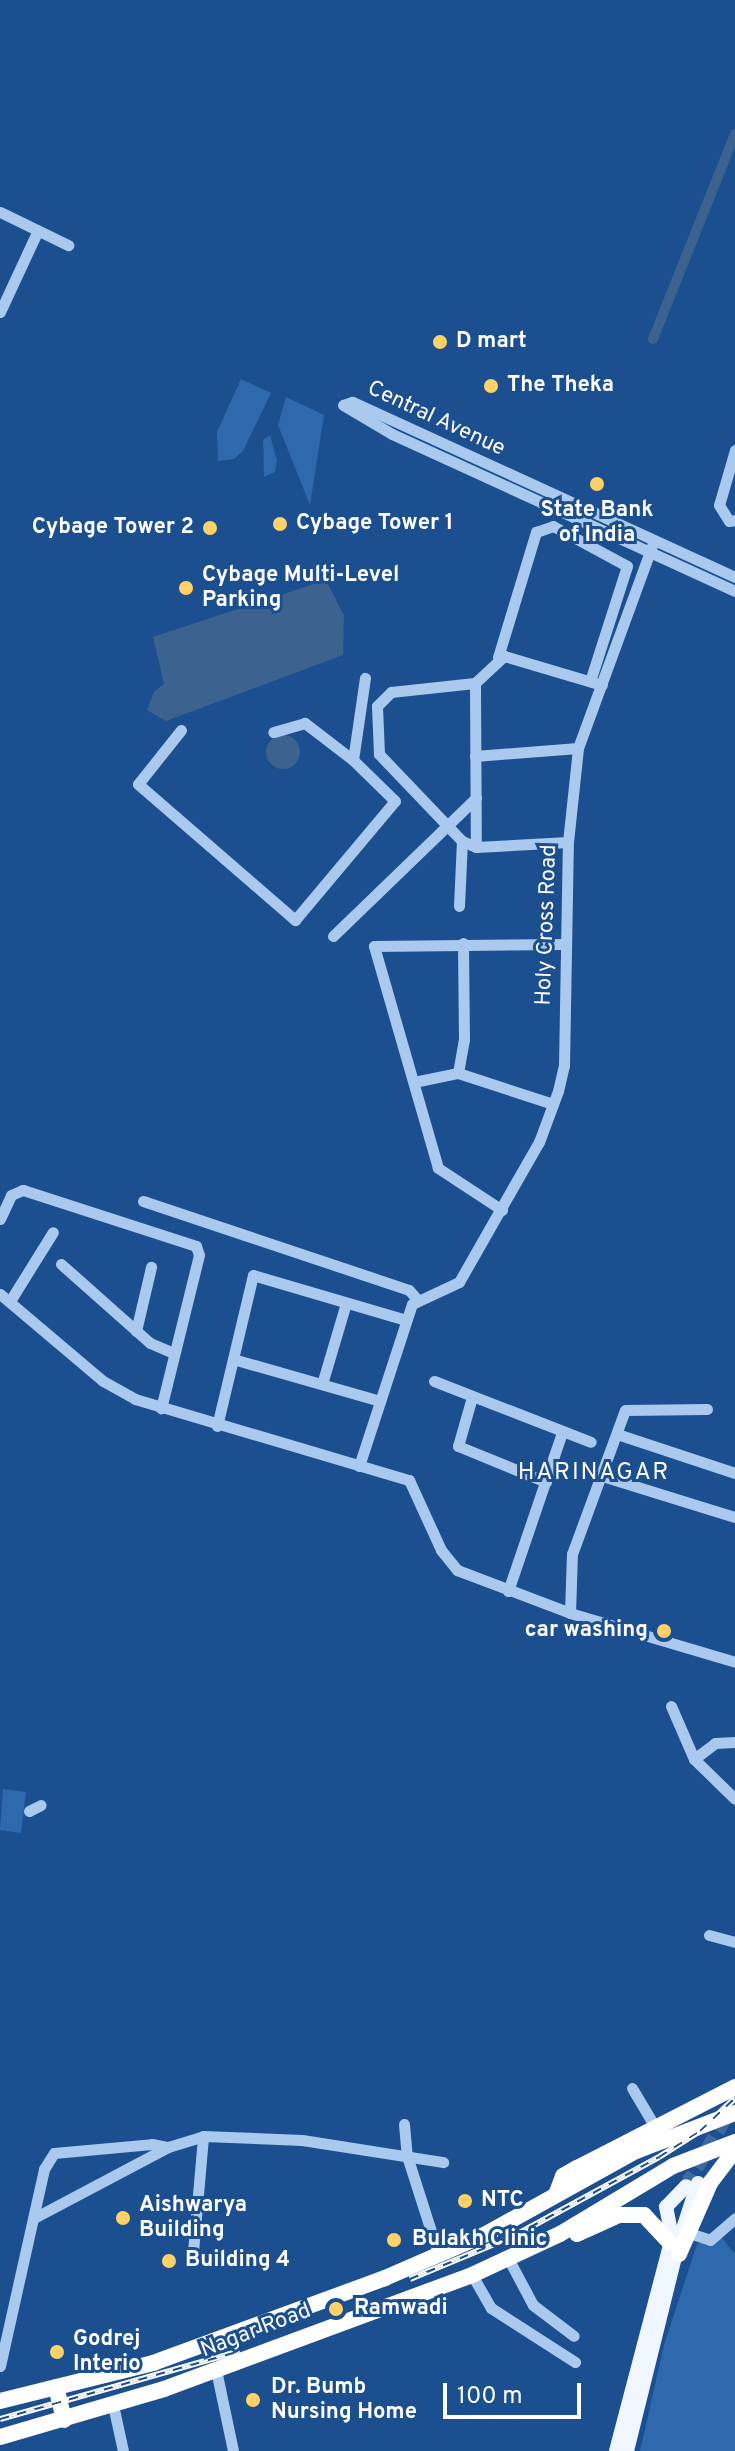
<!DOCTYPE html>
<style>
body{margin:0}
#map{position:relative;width:735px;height:2451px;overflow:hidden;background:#1b4f8f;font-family:Overpass,sans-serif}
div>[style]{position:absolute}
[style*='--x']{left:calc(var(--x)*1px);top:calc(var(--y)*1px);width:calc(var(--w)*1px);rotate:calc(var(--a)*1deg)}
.green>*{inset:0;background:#2e69ad}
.water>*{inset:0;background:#3c6290}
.round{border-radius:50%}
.canal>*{height:10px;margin:-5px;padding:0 5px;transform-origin:5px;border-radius:5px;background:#3c6290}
.major-tunnel>*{height:14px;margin-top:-7px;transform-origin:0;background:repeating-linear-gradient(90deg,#3d69a0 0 14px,transparent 0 21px)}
.minor>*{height:11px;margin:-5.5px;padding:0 5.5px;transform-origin:5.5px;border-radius:5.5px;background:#a9c9ee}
.major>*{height:14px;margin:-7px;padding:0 7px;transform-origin:7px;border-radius:7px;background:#f0f6ff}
.highway>*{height:16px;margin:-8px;padding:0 8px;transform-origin:8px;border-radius:8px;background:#fff}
.rail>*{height:6px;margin-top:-3px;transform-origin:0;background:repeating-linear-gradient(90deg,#1b4f8f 0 9px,#fff 0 18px);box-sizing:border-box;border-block:2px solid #fff}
.dots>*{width:22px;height:22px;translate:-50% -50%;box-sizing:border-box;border:4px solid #1b4f8f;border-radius:50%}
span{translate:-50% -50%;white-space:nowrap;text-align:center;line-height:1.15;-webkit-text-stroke:6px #1b4f8f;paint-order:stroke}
.poi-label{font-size:22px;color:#fff;font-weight:700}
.left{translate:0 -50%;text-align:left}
.right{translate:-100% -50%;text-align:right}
.street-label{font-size:22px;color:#fff}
.neighbourhood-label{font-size:24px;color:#fff;letter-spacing:2px}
.scale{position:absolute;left:443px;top:2383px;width:138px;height:36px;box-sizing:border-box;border:4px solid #fff;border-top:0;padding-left:10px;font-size:24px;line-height:28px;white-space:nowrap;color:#fff;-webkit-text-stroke:6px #1b4f8f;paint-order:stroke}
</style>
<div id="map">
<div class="green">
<div style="clip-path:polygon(241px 379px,271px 393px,243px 451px,234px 459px,218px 461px,217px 432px)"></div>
<div style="clip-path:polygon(286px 397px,324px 415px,310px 505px,278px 425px)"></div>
<div style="clip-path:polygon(270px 435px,277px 461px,275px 472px,264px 477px,263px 440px)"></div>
<div style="clip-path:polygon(3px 1789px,26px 1792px,21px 1833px,0 1830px)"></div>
<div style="clip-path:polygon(721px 2237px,735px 2254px,735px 2451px,640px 2451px,664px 2345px,697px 2244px)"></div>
</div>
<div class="water">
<div style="clip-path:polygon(326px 580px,344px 616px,343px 655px,166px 721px,147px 710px,154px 692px,164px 684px,153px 637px)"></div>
<div class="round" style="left:266px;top:735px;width:34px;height:34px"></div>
</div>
<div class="canal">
<div style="--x:653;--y:339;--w:221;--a:-68.2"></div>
</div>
<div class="major-tunnel">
<div style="--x:686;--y:2186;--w:98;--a:-60"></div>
</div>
<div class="minor">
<div style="--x:0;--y:212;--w:76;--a:25.9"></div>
<div style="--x:0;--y:312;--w:90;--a:-65.1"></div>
<div style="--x:735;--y:450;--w:57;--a:106.2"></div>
<div style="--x:719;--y:505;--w:19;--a:58"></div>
<div style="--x:729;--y:521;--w:6;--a:-9"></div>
<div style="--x:735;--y:577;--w:421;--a:-155.4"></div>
<div style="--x:352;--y:402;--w:9;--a:162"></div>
<div style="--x:343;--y:405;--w:57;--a:30.6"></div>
<div style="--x:392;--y:434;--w:377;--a:24.6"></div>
<div style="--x:498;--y:657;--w:131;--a:-73.1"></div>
<div style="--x:536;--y:532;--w:18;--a:-19"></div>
<div style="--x:553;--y:526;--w:84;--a:28.4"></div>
<div style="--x:627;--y:566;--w:121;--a:107.8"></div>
<div style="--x:475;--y:683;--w:164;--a:89.7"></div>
<div style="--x:181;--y:730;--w:69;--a:128.5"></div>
<div style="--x:138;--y:784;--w:208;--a:40.9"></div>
<div style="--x:295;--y:920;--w:155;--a:-50"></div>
<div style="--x:395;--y:801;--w:59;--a:-135.7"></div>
<div style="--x:353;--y:760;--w:61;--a:-142.4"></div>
<div style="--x:305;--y:723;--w:33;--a:164"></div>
<div style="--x:475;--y:756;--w:103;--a:-4.4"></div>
<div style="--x:353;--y:760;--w:83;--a:-81.7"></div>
<div style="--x:568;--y:842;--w:92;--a:176.9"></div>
<div style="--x:476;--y:847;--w:15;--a:-157"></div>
<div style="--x:462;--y:841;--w:120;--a:-133.7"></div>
<div style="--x:379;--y:754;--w:48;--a:-92.4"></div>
<div style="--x:377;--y:706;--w:20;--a:-45"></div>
<div style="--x:391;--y:692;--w:84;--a:-6.1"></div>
<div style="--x:475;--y:683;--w:40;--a:-43"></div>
<div style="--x:504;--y:656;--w:102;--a:16.5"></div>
<div style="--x:459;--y:906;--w:65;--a:-87.4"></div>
<div style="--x:333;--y:936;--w:199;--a:-44"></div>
<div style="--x:458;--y:1073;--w:34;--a:-80"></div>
<div style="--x:464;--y:1040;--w:97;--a:-90.6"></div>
<div style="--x:414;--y:1082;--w:45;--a:-11.6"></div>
<div style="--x:458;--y:1073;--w:100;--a:18.1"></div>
<div style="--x:143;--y:1201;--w:280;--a:18.5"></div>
<div style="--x:409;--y:1290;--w:11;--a:49"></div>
<div style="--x:502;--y:1210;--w:77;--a:-146.7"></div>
<div style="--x:438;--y:1168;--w:231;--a:-106.1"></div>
<div style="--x:374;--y:946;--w:190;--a:-0.6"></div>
<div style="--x:0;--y:1219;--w:26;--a:-65"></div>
<div style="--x:11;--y:1195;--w:13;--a:-23"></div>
<div style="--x:23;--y:1190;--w:182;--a:17.9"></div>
<div style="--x:196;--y:1246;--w:9;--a:72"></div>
<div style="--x:199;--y:1255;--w:158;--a:103.9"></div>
<div style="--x:61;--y:1264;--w:119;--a:41.6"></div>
<div style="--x:150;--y:1343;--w:26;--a:23"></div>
<div style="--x:0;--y:1294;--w:135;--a:40.2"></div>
<div style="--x:103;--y:1381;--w:37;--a:29"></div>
<div style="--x:135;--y:1399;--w:286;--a:16.5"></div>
<div style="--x:409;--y:1480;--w:77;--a:65.4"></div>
<div style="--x:441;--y:1550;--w:26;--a:51"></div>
<div style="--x:457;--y:1570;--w:121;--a:20.8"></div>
<div style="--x:570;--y:1613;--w:172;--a:16.5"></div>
<div style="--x:10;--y:1301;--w:81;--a:-58.1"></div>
<div style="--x:136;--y:1331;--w:66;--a:-76.8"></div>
<div style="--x:233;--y:1359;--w:153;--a:15.9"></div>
<div style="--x:434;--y:1381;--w:168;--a:21.2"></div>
<div style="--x:322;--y:1384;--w:84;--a:-73.5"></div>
<div style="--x:472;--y:1397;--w:51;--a:105.9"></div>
<div style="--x:458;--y:1446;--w:95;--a:22.2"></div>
<div style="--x:217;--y:1426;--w:155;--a:-76.6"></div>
<div style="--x:253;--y:1275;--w:159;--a:16.4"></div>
<div style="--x:617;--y:1434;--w:124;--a:18.3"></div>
<div style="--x:359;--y:1466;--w:170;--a:-71.9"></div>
<div style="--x:412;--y:1304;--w:52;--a:-25.1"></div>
<div style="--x:459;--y:1282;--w:161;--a:-60.3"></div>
<div style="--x:539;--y:1142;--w:54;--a:-69.6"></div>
<div style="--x:558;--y:1091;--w:26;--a:-77"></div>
<div style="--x:564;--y:1066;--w:224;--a:-89"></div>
<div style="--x:568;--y:842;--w:95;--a:-83.9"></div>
<div style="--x:578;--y:748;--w:218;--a:-69.9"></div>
<div style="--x:599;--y:1475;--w:142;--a:17.2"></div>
<div style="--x:508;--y:1591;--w:168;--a:-71.2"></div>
<div style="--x:570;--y:1613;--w:59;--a:-88.1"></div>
<div style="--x:572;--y:1554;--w:153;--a:-69.8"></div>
<div style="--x:625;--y:1410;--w:82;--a:-0.7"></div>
<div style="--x:671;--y:1706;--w:58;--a:66.5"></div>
<div style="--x:694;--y:1759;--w:57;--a:44.3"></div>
<div style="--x:694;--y:1759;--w:26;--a:-37"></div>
<div style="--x:715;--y:1743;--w:20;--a:-3"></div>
<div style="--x:29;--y:1811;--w:13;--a:-27"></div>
<div style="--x:709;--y:1935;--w:27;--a:15"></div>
<div style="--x:632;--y:2088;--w:51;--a:59.4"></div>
<div style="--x:404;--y:2124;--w:32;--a:85"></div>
<div style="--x:407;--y:2156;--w:105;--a:72.3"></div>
<div style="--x:34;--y:2218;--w:152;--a:-27.9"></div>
<div style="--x:689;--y:2233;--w:22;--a:18"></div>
<div style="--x:710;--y:2240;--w:33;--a:-41"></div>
<div style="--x:508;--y:2258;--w:53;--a:62"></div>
<div style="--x:533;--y:2305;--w:51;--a:37.1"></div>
<div style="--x:192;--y:2263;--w:127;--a:-85"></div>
<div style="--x:472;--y:2275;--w:38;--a:60"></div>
<div style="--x:491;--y:2308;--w:100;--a:32.7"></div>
<div style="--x:0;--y:2366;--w:202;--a:-77.4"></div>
<div style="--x:44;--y:2169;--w:19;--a:-58"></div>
<div style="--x:54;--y:2153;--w:98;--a:-5.2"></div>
<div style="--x:152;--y:2144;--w:16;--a:11"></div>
<div style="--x:168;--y:2147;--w:37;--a:-17"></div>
<div style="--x:203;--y:2136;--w:99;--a:2.3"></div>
<div style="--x:302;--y:2140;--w:143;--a:8.9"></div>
<div style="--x:216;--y:2370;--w:83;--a:78.1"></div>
<div style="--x:113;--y:2405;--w:47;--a:77.7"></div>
</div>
<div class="major">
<div style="--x:616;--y:2451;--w:221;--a:-75.3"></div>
<div style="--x:672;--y:2237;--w:31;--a:-101"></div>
<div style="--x:666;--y:2207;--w:29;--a:-46"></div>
<div style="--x:627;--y:2451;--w:216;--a:-76.1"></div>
<div style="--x:679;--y:2241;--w:61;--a:-71.9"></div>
</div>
<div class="highway">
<div style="--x:557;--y:2192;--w:17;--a:-69"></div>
<div style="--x:563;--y:2176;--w:16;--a:-30"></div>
<div style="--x:577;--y:2168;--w:178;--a:-27.1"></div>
<div style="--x:577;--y:2234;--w:46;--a:-24.3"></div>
<div style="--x:619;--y:2215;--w:25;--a:0"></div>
<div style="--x:644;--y:2215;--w:38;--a:47"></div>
<div style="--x:679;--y:2254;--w:77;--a:-66.4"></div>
<div style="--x:710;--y:2183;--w:41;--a:-52.9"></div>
<div style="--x:56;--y:2387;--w:34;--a:76"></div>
<div style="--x:0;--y:2401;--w:158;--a:-13.9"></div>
<div style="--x:153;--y:2363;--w:247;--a:-20.1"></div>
<div style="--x:385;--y:2278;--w:110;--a:-23.5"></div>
<div style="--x:486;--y:2234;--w:171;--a:-29"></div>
<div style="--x:636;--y:2151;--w:106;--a:-21"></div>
<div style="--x:0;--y:2437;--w:171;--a:-16.3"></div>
<div style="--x:164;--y:2389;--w:328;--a:-20.3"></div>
<div style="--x:472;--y:2275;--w:97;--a:-25"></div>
<div style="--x:560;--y:2234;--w:132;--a:-31"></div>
<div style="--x:673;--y:2166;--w:66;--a:-21.2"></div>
</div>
<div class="rail">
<div style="--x:410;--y:2279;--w:113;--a:-22.5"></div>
<div style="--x:514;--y:2236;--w:165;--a:-28.6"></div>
<div style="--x:659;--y:2157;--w:49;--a:-32.4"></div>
<div style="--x:700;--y:2131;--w:48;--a:-43.3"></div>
<div style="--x:0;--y:2419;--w:249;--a:-15.8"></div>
</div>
<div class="dots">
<div style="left:440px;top:342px;background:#ffd166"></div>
<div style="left:491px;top:386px;background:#ffd166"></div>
<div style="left:597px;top:484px;background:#ffd166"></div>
<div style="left:280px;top:524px;background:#ffd166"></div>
<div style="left:210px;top:528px;background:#ffd166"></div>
<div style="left:186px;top:588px;background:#ffd166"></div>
<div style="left:664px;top:1631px;background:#ffd166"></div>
<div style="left:465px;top:2201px;background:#ffd166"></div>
<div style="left:123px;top:2218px;background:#ffd166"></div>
<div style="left:394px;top:2240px;background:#ffd166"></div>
<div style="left:169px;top:2261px;background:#ffd166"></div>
<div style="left:336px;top:2309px;background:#ffd166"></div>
<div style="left:57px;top:2352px;background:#ffd166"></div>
<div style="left:253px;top:2400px;background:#ffd166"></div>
</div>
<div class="poi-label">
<span class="left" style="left:456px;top:342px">D mart</span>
<span class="left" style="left:507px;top:386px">The Theka</span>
<span style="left:597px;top:523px">State Bank<br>of India</span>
<span class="left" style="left:296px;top:524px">Cybage Tower 1</span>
<span class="right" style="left:194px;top:528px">Cybage Tower 2</span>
<span class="left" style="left:202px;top:588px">Cybage Multi-Level<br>Parking</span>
<span class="right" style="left:648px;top:1631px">car washing</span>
<span class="left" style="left:481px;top:2201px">NTC</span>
<span class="left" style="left:139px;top:2218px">Aishwarya<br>Building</span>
<span class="left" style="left:412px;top:2240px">Bulakh Clinic</span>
<span class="left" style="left:185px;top:2261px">Building 4</span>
<span class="left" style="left:354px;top:2309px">Ramwadi</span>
<span class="left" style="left:73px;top:2352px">Godrej<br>Interio</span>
<span class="left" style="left:271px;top:2400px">Dr. Bumb<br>Nursing Home</span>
</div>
<div class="street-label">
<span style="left:436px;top:419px;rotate:25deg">Central Avenue</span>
<span style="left:547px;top:925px;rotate:-88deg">Holy Cross Road</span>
<span style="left:256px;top:2331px;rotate:-21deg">Nagar Road</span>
</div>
<div class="neighbourhood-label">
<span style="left:594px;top:1474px">HARINAGAR</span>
</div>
<div class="scale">100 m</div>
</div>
